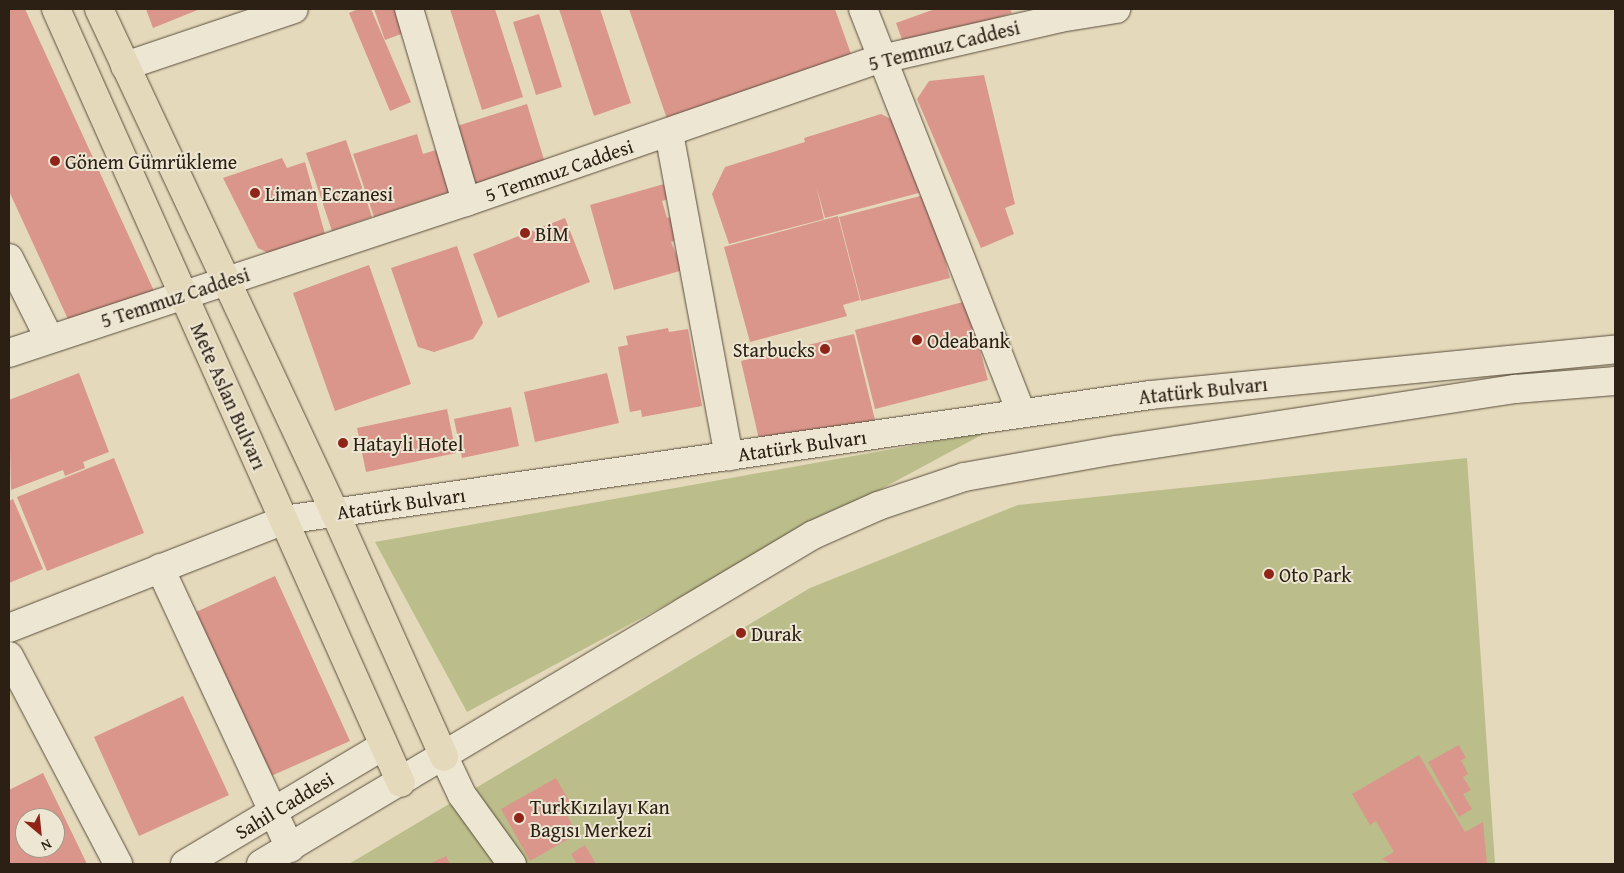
<!DOCTYPE html>
<meta charset="utf-8">
<style>
body{margin:0}
#map{position:relative;width:1624px;height:873px;overflow:hidden;background:#e4d9ba;font-family:"Gentium Book Plus",serif}
div>[style]{position:absolute}
[style*='--x']{left:calc(var(--x)*1px);top:calc(var(--y)*1px);width:calc(var(--w)*1px);rotate:calc(var(--a)*1deg)}
.green>*{inset:0;background:#bbbd8b}
.building>*{inset:0;background:#da968b}
.roads{filter:drop-shadow(0 0 1px #5a4e3e) drop-shadow(0 0 1px #5a4e3e)}
.minor>*{height:28px;margin:-14px;padding:0 14px;transform-origin:14px;border-radius:14px;background:#ede6d2}
.major>*{height:28px;margin:-14px;padding:0 14px;transform-origin:14px;border-radius:14px;background:#e4d9ba}
.dots>*{width:14px;height:14px;translate:-50% -50%;box-sizing:border-box;border:2px solid #ede6d2;border-radius:50%}
span{translate:-50% -50%;white-space:nowrap;text-align:center;line-height:1.15;-webkit-text-stroke:4px #ede6d2;paint-order:stroke}
.street-label{font-size:20px;color:#2c2015}
.poi-label{font-size:20px;color:#2c2015}
.left{translate:0 -50%;text-align:left}
.right{translate:-100% -50%;text-align:right}
.frame{position:absolute;inset:0;border:10px solid #2c2015;pointer-events:none}
.north{position:absolute;left:15px;top:808px;width:50px;height:50px;box-sizing:border-box;background:#ede6d2;border:1px solid #a09786;border-radius:50%;rotate:152deg;font-size:14px;font-weight:700;line-height:20px;text-align:center;color:#2c2015}
.north::after{content:'';display:block;margin:auto;width:18px;height:22px;background:#8f2418;clip-path:polygon(50% 0,100% 100%,50% 72%,0 100%)}
</style>
<div id="map">
<div class="green">
<div style="clip-path:polygon(987px 432px,467px 712px,375px 542px)"></div>
<div style="clip-path:polygon(1467px 458px,1495px 864px,349px 864px,810px 588px,1018px 505px)"></div>
</div>
<div class="building">
<div style="clip-path:polygon(9px 9px,25px 9px,154px 291px,72px 328px,9px 191px)"></div>
<div style="clip-path:polygon(146px 9px,200px 9px,153px 28px)"></div>
<div style="clip-path:polygon(358px 9px,371px 9px,411px 102px,390px 111px,349px 13px)"></div>
<div style="clip-path:polygon(374px 9px,405px 9px,412px 30px,385px 40px)"></div>
<div style="clip-path:polygon(450px 9px,495px 9px,523px 97px,482px 110px)"></div>
<div style="clip-path:polygon(559px 9px,600px 9px,631px 103px,594px 116px)"></div>
<div style="clip-path:polygon(629px 9px,835px 9px,851px 54px,667px 119px)"></div>
<div style="clip-path:polygon(935px 9px,1010px 9px,1012px 13px,905px 48px,896px 23px)"></div>
<div style="clip-path:polygon(539px 14px,562px 87px,536px 95px,513px 22px)"></div>
<div style="clip-path:polygon(984px 75px,1015px 204px,1005px 208px,1014px 234px,981px 248px,917px 99px,929px 81px)"></div>
<div style="clip-path:polygon(527px 104px,545px 163px,476px 186px,457px 126px)"></div>
<div style="clip-path:polygon(881px 114px,895px 121px,926px 191px,825px 218px,816px 185px,824px 219px,729px 244px,712px 194px,725px 167px,805px 142px,804px 138px)"></div>
<div style="clip-path:polygon(417px 134px,423px 154px,436px 150px,449px 192px,374px 217px,353px 154px)"></div>
<div style="clip-path:polygon(346px 140px,372px 217px,332px 231px,306px 153px)"></div>
<div style="clip-path:polygon(282px 158px,287px 168px,305px 162px,325px 234px,268px 253px,258px 248px,223px 178px)"></div>
<div style="clip-path:polygon(664px 184px,668px 199px,662px 201px,667px 218px,671px 217px,678px 240px,671px 242px,683px 270px,614px 290px,590px 205px)"></div>
<div style="clip-path:polygon(928px 194px,950px 278px,861px 301px,839px 217px)"></div>
<div style="clip-path:polygon(838px 216px,860px 300px,843px 305px,847px 316px,750px 342px,724px 247px)"></div>
<div style="clip-path:polygon(565px 218px,590px 282px,498px 318px,473px 254px)"></div>
<div style="clip-path:polygon(457px 246px,483px 323px,473px 339px,434px 352px,418px 347px,391px 268px)"></div>
<div style="clip-path:polygon(369px 265px,411px 384px,335px 411px,293px 293px)"></div>
<div style="clip-path:polygon(967px 301px,988px 380px,875px 409px,855px 330px)"></div>
<div style="clip-path:polygon(668px 328px,669px 332px,688px 329px,702px 406px,642px 417px,641px 410px,630px 412px,618px 347px,628px 345px,626px 336px)"></div>
<div style="clip-path:polygon(854px 334px,875px 420px,761px 448px,741px 361px)"></div>
<div style="clip-path:polygon(79px 373px,109px 452px,83px 462px,85px 468px,65px 476px,63px 470px,11px 490px,9px 400px)"></div>
<div style="clip-path:polygon(607px 373px,619px 423px,535px 442px,524px 392px)"></div>
<div style="clip-path:polygon(511px 407px,519px 446px,462px 458px,454px 419px)"></div>
<div style="clip-path:polygon(447px 409px,456px 453px,366px 472px,357px 428px)"></div>
<div style="clip-path:polygon(114px 458px,144px 533px,47px 571px,17px 497px)"></div>
<div style="clip-path:polygon(13px 499px,43px 569px,9px 583px,9px 501px)"></div>
<div style="clip-path:polygon(275px 576px,350px 741px,271px 776px,196px 612px)"></div>
<div style="clip-path:polygon(183px 696px,229px 795px,139px 836px,94px 737px)"></div>
<div style="clip-path:polygon(1459px 745px,1466px 758px,1461px 760px,1468px 774px,1463px 777px,1471px 790px,1463px 794px,1472px 809px,1459px 817px,1428px 762px)"></div>
<div style="clip-path:polygon(1419px 755px,1465px 832px,1483px 822px,1487px 864px,1391px 864px,1382px 859px,1394px 852px,1376px 821px,1370px 825px,1352px 794px)"></div>
<div style="clip-path:polygon(evenodd,43px 773px,87px 864px,9px 864px,9px 790px,43px 773px,25px 818px,55px 818px,55px 848px,25px 848px,25px 818px)"></div>
<div style="clip-path:polygon(556px 778px,572px 806px,564px 810px,577px 834px,530px 861px,501px 809px)"></div>
<div style="clip-path:polygon(585px 845px,596px 864px,577px 864px,571px 854px)"></div>
<div style="clip-path:polygon(446px 856px,450px 864px,429px 864px)"></div>
</div>
<div class="roads">
<div class="minor">
<div style="--x:409;--y:9;--w:201;--a:73.5"></div>
<div style="--x:863;--y:9;--w:434;--a:68.6"></div>
<div style="--x:125;--y:66;--w:178;--a:-18.6"></div>
<div style="--x:669;--y:133;--w:329;--a:79.5"></div>
<div style="--x:9;--y:258;--w:89;--a:63.4"></div>
<div style="--x:9;--y:353;--w:481;--a:-18.3"></div>
<div style="--x:466;--y:202;--w:431;--a:-19.1"></div>
<div style="--x:873;--y:61;--w:192;--a:-12.9"></div>
<div style="--x:1060;--y:18;--w:57;--a:-9.1"></div>
<div style="--x:160;--y:568;--w:309;--a:65.1"></div>
<div style="--x:9;--y:628;--w:295;--a:-21.4"></div>
<div style="--x:284;--y:520;--w:875;--a:-8.21"></div>
<div style="--x:1150;--y:395;--w:467;--a:-5.6"></div>
<div style="--x:9;--y:656;--w:235;--a:62.3"></div>
<div style="--x:444;--y:757;--w:42;--a:64.7"></div>
<div style="--x:462;--y:795;--w:85;--a:54.1"></div>
<div style="--x:185;--y:864;--w:230;--a:-30.8"></div>
<div style="--x:261;--y:864;--w:643;--a:-30.8"></div>
<div style="--x:813;--y:535;--w:71;--a:-24"></div>
<div style="--x:878;--y:506;--w:91;--a:-18.6"></div>
<div style="--x:964;--y:477;--w:154;--a:-10.1"></div>
<div style="--x:1116;--y:450;--w:404;--a:-8.7"></div>
<div style="--x:1515;--y:389;--w:100;--a:-4.6"></div>
</div>
<div class="major">
<div style="--x:56;--y:9;--w:847;--a:65.98"></div>
<div style="--x:99;--y:9;--w:557;--a:64.91"></div>
<div style="--x:335;--y:513;--w:267;--a:65.9"></div>
</div>
</div>
<div class="dots">
<div style="left:55px;top:161px;background:#8f2418"></div>
<div style="left:255px;top:193px;background:#8f2418"></div>
<div style="left:525px;top:233px;background:#8f2418"></div>
<div style="left:917px;top:340px;background:#8f2418"></div>
<div style="left:825px;top:349px;background:#8f2418"></div>
<div style="left:343px;top:443px;background:#8f2418"></div>
<div style="left:1269px;top:574px;background:#8f2418"></div>
<div style="left:741px;top:633px;background:#8f2418"></div>
<div style="left:519px;top:818px;background:#8f2418"></div>
</div>
<div class="street-label">
<span style="left:944px;top:45px;rotate:-14deg">5 Temmuz Caddesi</span>
<span style="left:559px;top:170px;rotate:-19deg">5 Temmuz Caddesi</span>
<span style="left:175px;top:297px;rotate:-18deg">5 Temmuz Caddesi</span>
<span style="left:1203px;top:390px;rotate:-6deg">Atatürk Bulvarı</span>
<span style="left:229px;top:396px;rotate:66deg">Mete Aslan Bulvarı</span>
<span style="left:802px;top:445px;rotate:-8deg">Atatürk Bulvarı</span>
<span style="left:401px;top:503px;rotate:-8deg">Atatürk Bulvarı</span>
<span style="left:284px;top:805px;rotate:-31deg">Sahil Caddesi</span>
</div>
<div class="poi-label">
<span class="left" style="left:65px;top:161px">Gönem Gümrükleme</span>
<span class="left" style="left:265px;top:193px">Liman Eczanesi</span>
<span class="left" style="left:535px;top:233px">BİM</span>
<span class="left" style="left:927px;top:340px">Odeabank</span>
<span class="right" style="left:815px;top:349px">Starbucks</span>
<span class="left" style="left:353px;top:443px">Hatayli Hotel</span>
<span class="left" style="left:1279px;top:574px">Oto Park</span>
<span class="left" style="left:751px;top:633px">Durak</span>
<span class="left" style="left:530px;top:818px">TurkKızılayı Kan<br>Bagısı Merkezi</span>
</div>
<div class="frame"></div>
<div class="north">N</div>
</div>
